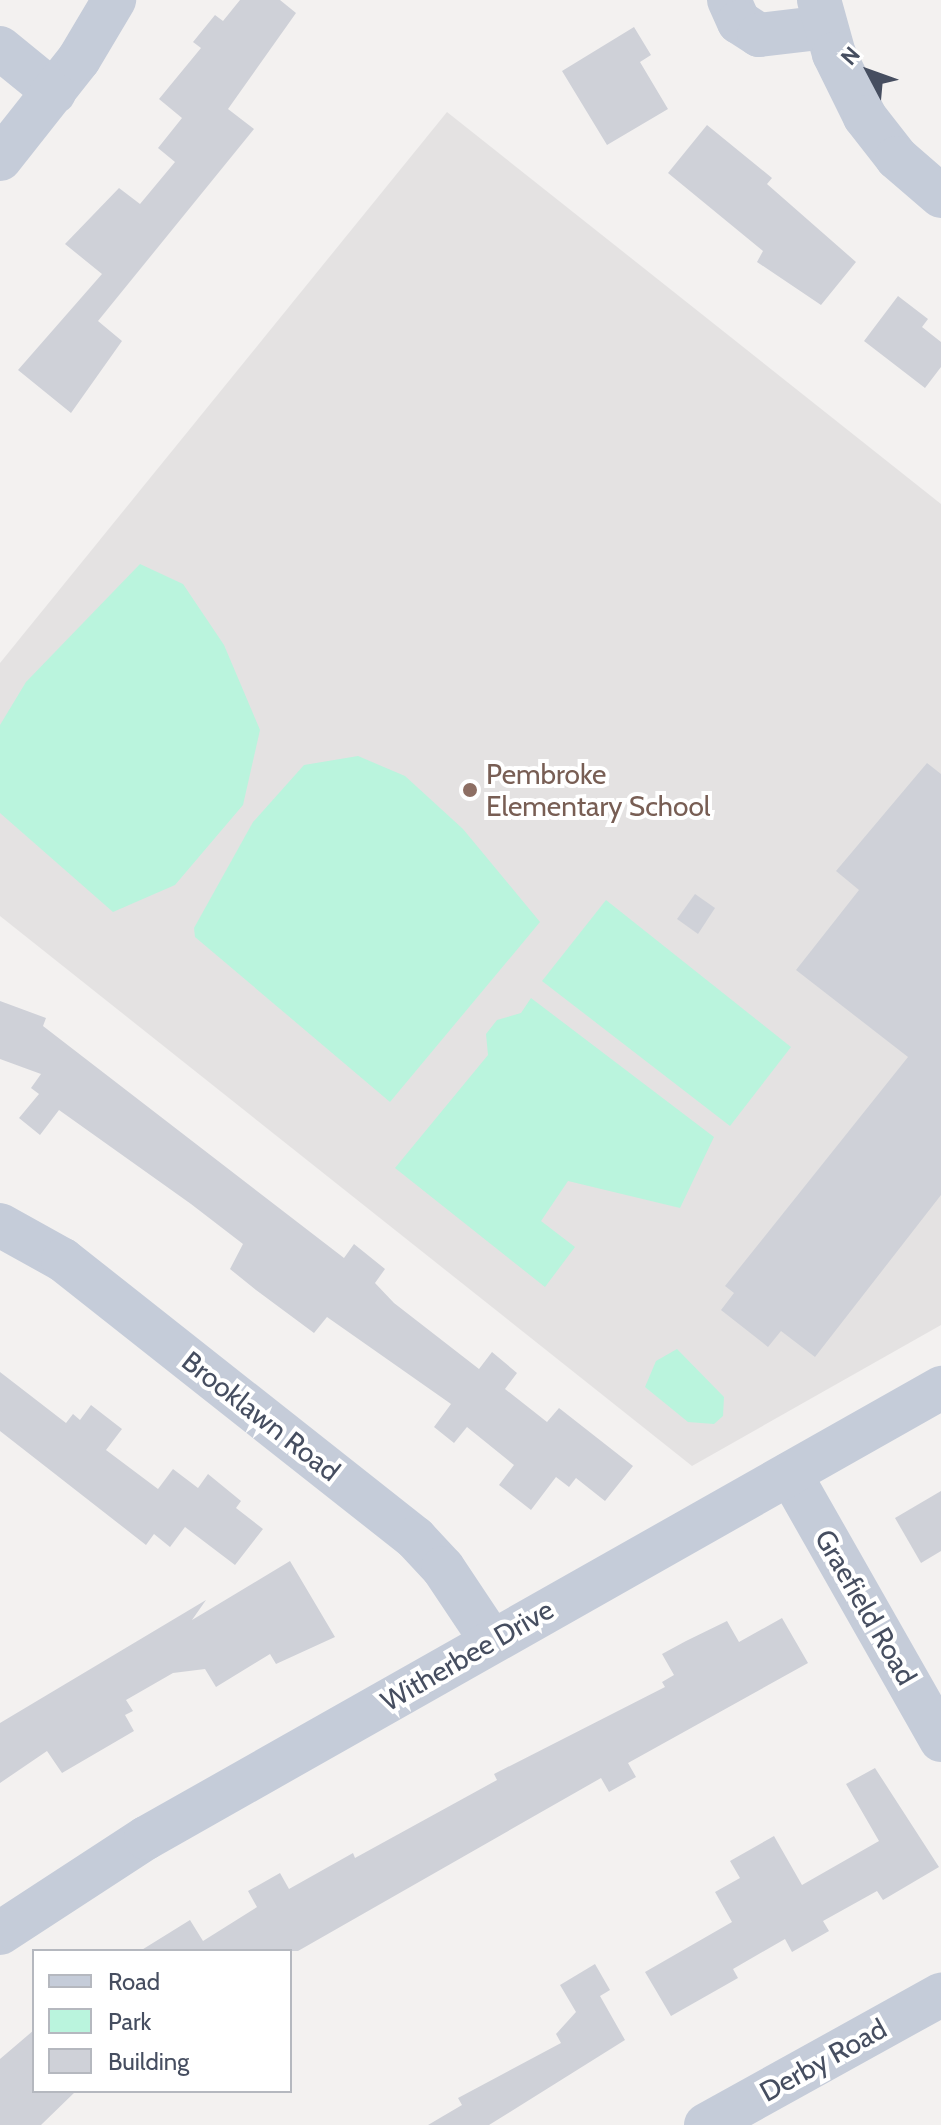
<!DOCTYPE html>
<style>
body{margin:0}
#map{position:relative;width:941px;height:2125px;overflow:hidden;background:#f3f1f0;font-family:Cabin,sans-serif}
div>[style]{position:absolute}
[style*='--x']{left:calc(var(--x)*1px);top:calc(var(--y)*1px);width:calc(var(--w)*1px);rotate:calc(var(--a)*1deg)}
.education>*{inset:0;background:#e4e2e2}
.green>*{inset:0;background:#baf4dd}
.building>*{inset:0;background:#cfd1d8}
.minor>*{height:44px;margin:-22px;padding:0 22px;transform-origin:22px;border-radius:22px;background:#c5ccd9}
.dots>*{width:22px;height:22px;translate:-50% -50%;box-sizing:border-box;border:4px solid #fff;border-radius:50%}
span{translate:-50% -50%;white-space:nowrap;text-align:center;line-height:1.15;-webkit-text-stroke:8px #fff;paint-order:stroke}
.education-label{font-size:28px;color:#785e54}
.left{translate:0 -50%;text-align:left}
.street-label{font-size:28px;color:#464e60}
.legend{position:absolute;left:32px;top:1949px;width:260px;height:144px;box-sizing:border-box;background:#fff;border:2px solid #b5b8bf;margin:0;padding:10px 14px;list-style:none;font-size:24px;color:#464e60}
.legend li{display:flex;align-items:center;gap:16px;height:40px}
.legend b{width:40px;border:2px solid #b5b8bf}
.north{position:absolute;left:829px;top:32px;width:80px;height:80px;-webkit-text-stroke:6px #fff;paint-order:stroke;rotate:311deg;font-size:22px;font-weight:700;line-height:32px;text-align:center;color:#464e60}
.north::after{content:'';display:block;margin:auto;width:28px;height:36px;background:#464e60;clip-path:polygon(50% 0,100% 100%,50% 72%,0 100%)}
</style>
<div id="map">
<div class="education">
<div style="clip-path:polygon(447px 112px,941px 504px,941px 1325px,692px 1466px,0 916px,0 663px)"></div>
</div>
<div class="green">
<div style="clip-path:polygon(140px 564px,183px 584px,224px 645px,260px 730px,243px 805px,175px 885px,113px 912px,0 813px,0 725px,26px 682px)"></div>
<div style="clip-path:polygon(358px 756px,405px 776px,463px 829px,540px 922px,390px 1102px,195px 937px,194px 928px,253px 822px,304px 765px)"></div>
<div style="clip-path:polygon(606px 900px,791px 1047px,730px 1126px,542px 981px)"></div>
<div style="clip-path:polygon(531px 998px,714px 1137px,680px 1208px,568px 1181px,541px 1221px,575px 1247px,545px 1287px,395px 1168px,488px 1055px,486px 1034px,497px 1020px,521px 1013px)"></div>
<div style="clip-path:polygon(677px 1349px,724px 1397px,723px 1416px,714px 1424px,688px 1422px,645px 1387px,656px 1361px)"></div>
</div>
<div class="building">
<div style="clip-path:polygon(240px 0,280px 0,296px 13px,228px 109px,254px 129px,98px 321px,122px 341px,71px 413px,18px 370px,102px 274px,65px 244px,119px 188px,140px 204px,175px 162px,158px 148px,182px 118px,159px 99px,201px 48px,193px 42px,215px 15px,223px 21px)"></div>
<div style="clip-path:polygon(634px 27px,651px 55px,640px 62px,668px 109px,607px 145px,562px 71px)"></div>
<div style="clip-path:polygon(707px 125px,772px 178px,767px 184px,856px 262px,821px 305px,757px 262px,763px 251px,668px 173px)"></div>
<div style="clip-path:polygon(898px 296px,928px 319px,922px 327px,941px 342px,941px 367px,925px 388px,864px 341px)"></div>
<div style="clip-path:polygon(927px 763px,941px 774px,941px 1195px,815px 1357px,781px 1331px,768px 1347px,721px 1310px,734px 1293px,725px 1286px,908px 1057px,796px 970px,859px 890px,836px 871px)"></div>
<div style="clip-path:polygon(695px 894px,715px 908px,698px 934px,677px 919px)"></div>
<div style="clip-path:polygon(0 1001px,46px 1018px,43px 1026px,344px 1258px,354px 1244px,385px 1269px,375px 1283px,394px 1303px,479px 1369px,492px 1352px,517px 1373px,505px 1389px,547px 1422px,559px 1408px,633px 1466px,605px 1501px,576px 1478px,569px 1487px,556px 1477px,531px 1510px,499px 1485px,514px 1465px,467px 1427px,454px 1443px,434px 1427px,451px 1404px,327px 1317px,314px 1333px,256px 1290px,230px 1269px,243px 1244px,191px 1204px,59px 1110px,40px 1135px,19px 1118px,39px 1094px,31px 1088px,41px 1074px,0 1059px)"></div>
<div style="clip-path:polygon(0 1372px,66px 1423px,73px 1414px,80px 1420px,91px 1405px,122px 1429px,106px 1450px,158px 1489px,173px 1469px,198px 1488px,208px 1474px,241px 1501px,236px 1508px,263px 1529px,235px 1565px,185px 1527px,170px 1547px,154px 1534px,146px 1545px,0 1431px)"></div>
<div style="clip-path:polygon(941px 1491px,941px 1551px,921px 1563px,895px 1518px)"></div>
<div style="clip-path:polygon(290px 1561px,335px 1637px,276px 1664px,270px 1654px,216px 1687px,205px 1669px,173px 1673px,126px 1700px,133px 1711px,125px 1715px,134px 1731px,62px 1773px,47px 1751px,0 1783px,0 1723px,206px 1600px,192px 1620px)"></div>
<div style="clip-path:polygon(782px 1618px,808px 1663px,628px 1763px,636px 1777px,609px 1792px,601px 1778px,298px 1951px,140px 1951px,190px 1920px,203px 1941px,257px 1907px,248px 1891px,280px 1873px,289px 1889px,353px 1853px,355px 1858px,497px 1780px,494px 1774px,665px 1687px,662px 1682px,674px 1675px,662px 1654px,686px 1641px,727px 1621px,739px 1642px)"></div>
<div style="clip-path:polygon(875px 1768px,939px 1867px,883px 1900px,877px 1891px,823px 1921px,829px 1931px,792px 1952px,785px 1939px,733px 1969px,738px 1978px,671px 2016px,645px 1972px,732px 1922px,715px 1892px,740px 1878px,730px 1861px,774px 1836px,802px 1885px,879px 1841px,846px 1784px)"></div>
<div style="clip-path:polygon(595px 1964px,610px 1990px,600px 1996px,625px 2040px,489px 2125px,428px 2125px,462px 2105px,458px 2098px,561px 2043px,556px 2034px,576px 2012px,560px 1985px)"></div>
<div style="clip-path:polygon(34px 2030px,34px 2091px,76px 2091px,41px 2125px,0 2125px,0 2059px)"></div>
</div>
<div class="minor">
<div style="--x:729;--y:0;--w:24;--a:66"></div>
<div style="--x:739;--y:22;--w:24;--a:33"></div>
<div style="--x:759;--y:35;--w:67;--a:-6.8"></div>
<div style="--x:819;--y:0;--w:56;--a:74.5"></div>
<div style="--x:834;--y:54;--w:70;--a:63.8"></div>
<div style="--x:865;--y:117;--w:52;--a:52"></div>
<div style="--x:897;--y:158;--w:58;--a:40.8"></div>
<div style="--x:0;--y:48;--w:70;--a:39.2"></div>
<div style="--x:0;--y:159;--w:127;--a:-51.7"></div>
<div style="--x:79;--y:59;--w:69;--a:-59.3"></div>
<div style="--x:0;--y:1225;--w:72;--a:29.1"></div>
<div style="--x:63;--y:1260;--w:449;--a:38.3"></div>
<div style="--x:415;--y:1538;--w:41;--a:47"></div>
<div style="--x:443;--y:1568;--w:87;--a:56.3"></div>
<div style="--x:790;--y:1474;--w:306;--a:60.4"></div>
<div style="--x:0;--y:1933;--w:174;--a:-33.1"></div>
<div style="--x:146;--y:1838;--w:914;--a:-29.51"></div>
<div style="--x:706;--y:2125;--w:269;--a:-29"></div>
</div>
<div class="dots">
<div style="left:470px;top:790px;background:#8d6e63"></div>
</div>
<div class="education-label">
<span class="left" style="left:486px;top:790px">Pembroke<br>Elementary School</span>
</div>
<div class="street-label">
<span style="left:261px;top:1416px;rotate:38deg">Brooklawn Road</span>
<span style="left:866px;top:1607px;rotate:60deg">Graefield Road</span>
<span style="left:467px;top:1655px;rotate:-30deg">Witherbee Drive</span>
<span style="left:823px;top:2060px;rotate:-29deg">Derby Road</span>
</div>
<ul class="legend">
<li><b style="height:10px;background:#c5ccd9"></b>Road</li>
<li><b style="height:22px;background:#baf4dd"></b>Park</li>
<li><b style="height:22px;background:#cfd1d8"></b>Building</li>
</ul>
<div class="north">N</div>
</div>
